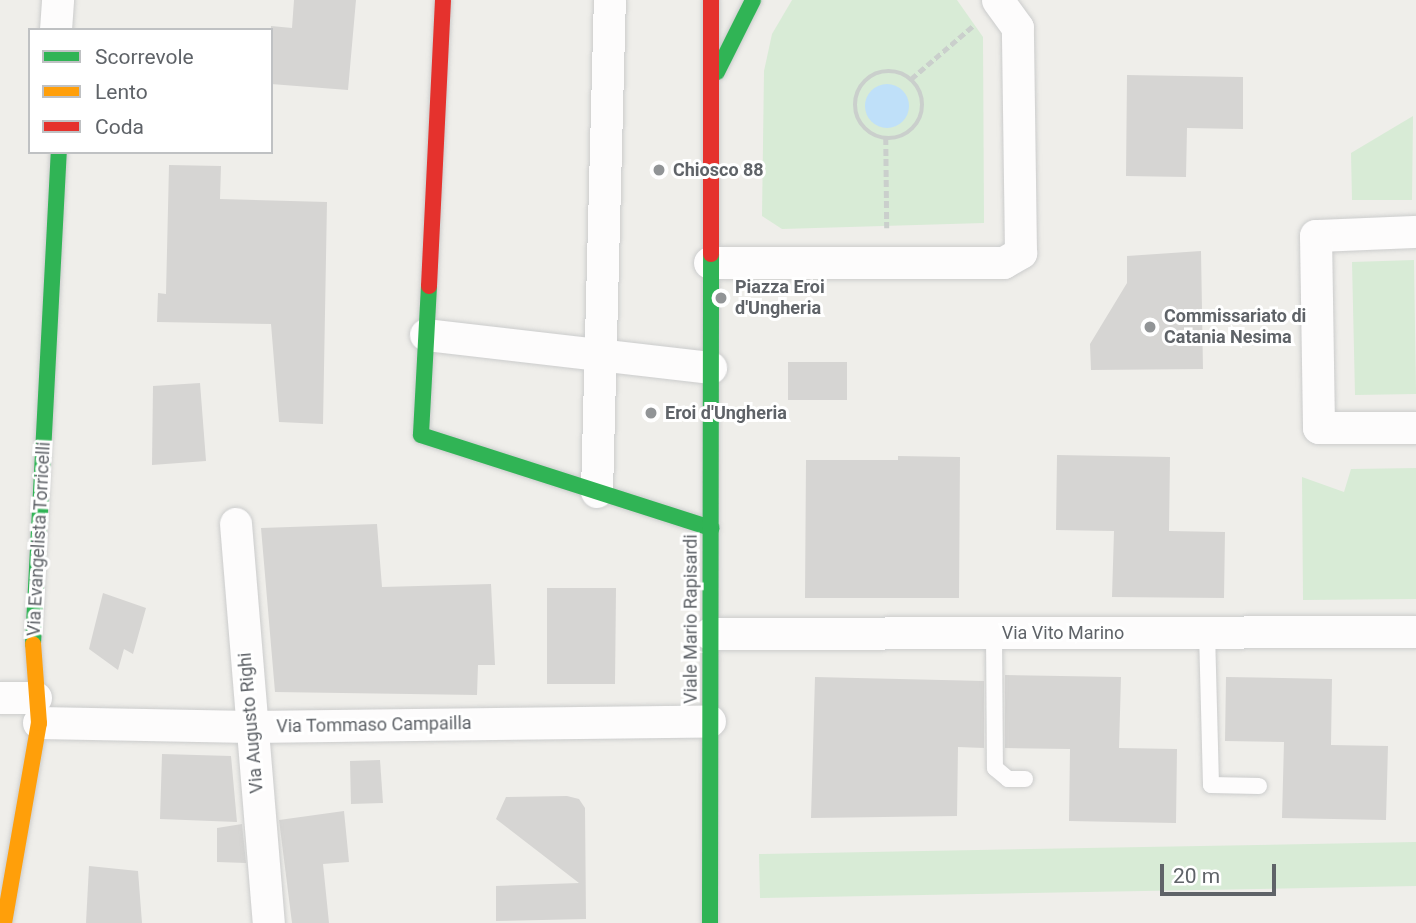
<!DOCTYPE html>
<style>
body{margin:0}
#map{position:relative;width:1416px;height:923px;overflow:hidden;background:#efeeea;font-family:Roboto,sans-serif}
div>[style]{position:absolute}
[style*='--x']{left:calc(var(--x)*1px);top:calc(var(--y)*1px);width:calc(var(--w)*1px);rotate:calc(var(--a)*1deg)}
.green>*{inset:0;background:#d8ebd6}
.water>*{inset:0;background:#bfe0f9}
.round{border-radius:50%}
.building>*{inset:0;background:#d6d5d3}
.path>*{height:4.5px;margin-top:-2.25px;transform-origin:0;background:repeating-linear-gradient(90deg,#cacfcc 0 7px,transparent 0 10.5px)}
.path>.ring{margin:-2.25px;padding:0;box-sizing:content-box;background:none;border:4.5px solid #cacfcc;border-radius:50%}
.roads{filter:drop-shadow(0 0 2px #cbcccc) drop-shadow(0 0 2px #cbcccc)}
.lane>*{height:16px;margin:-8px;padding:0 8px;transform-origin:8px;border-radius:8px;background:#fdfcfc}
.street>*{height:32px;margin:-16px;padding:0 16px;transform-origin:16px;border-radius:16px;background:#fdfcfc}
.fast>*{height:16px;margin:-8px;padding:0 8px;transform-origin:8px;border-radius:8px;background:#30b455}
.slow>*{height:16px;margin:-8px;padding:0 8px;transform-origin:8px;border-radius:8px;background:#ff9f0a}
.jam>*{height:16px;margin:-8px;padding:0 8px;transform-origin:8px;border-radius:8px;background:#e5322d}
.dots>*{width:19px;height:19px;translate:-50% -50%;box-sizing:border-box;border:4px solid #fff;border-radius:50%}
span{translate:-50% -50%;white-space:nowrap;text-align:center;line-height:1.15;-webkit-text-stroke:6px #fff;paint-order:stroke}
.poi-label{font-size:18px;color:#5f6368;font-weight:700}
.left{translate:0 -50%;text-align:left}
.street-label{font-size:18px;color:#5f6368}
.legend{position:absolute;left:28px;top:28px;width:245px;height:126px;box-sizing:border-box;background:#fff;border:2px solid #bfc1c3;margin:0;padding:9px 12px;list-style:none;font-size:21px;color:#5f6368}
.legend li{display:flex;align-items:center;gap:14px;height:35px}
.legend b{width:35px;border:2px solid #bfc1c3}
.scale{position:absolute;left:1160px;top:864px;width:116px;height:32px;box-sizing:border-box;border:4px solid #5f6368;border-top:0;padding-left:9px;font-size:21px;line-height:24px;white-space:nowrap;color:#5f6368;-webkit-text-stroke:5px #fff;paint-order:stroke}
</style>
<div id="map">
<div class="green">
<div style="clip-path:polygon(792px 0,957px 0,983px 37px,984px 223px,782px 229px,762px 216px,764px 71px,772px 34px)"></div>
<div style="clip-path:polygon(1413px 116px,1412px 200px,1352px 200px,1351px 153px)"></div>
<div style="clip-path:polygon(1414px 260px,1416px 394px,1355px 395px,1352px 262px)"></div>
<div style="clip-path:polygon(1416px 468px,1416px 599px,1303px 600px,1302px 477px,1344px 492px,1351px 469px)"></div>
<div style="clip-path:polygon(1416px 842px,1416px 886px,760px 898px,759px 854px)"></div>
</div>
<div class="water">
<div class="round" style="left:865px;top:84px;width:44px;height:44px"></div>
</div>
<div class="building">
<div style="clip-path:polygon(294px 0,356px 0,348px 90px,271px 84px,271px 26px,292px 28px)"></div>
<div style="clip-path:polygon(1127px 75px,1243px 77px,1243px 129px,1187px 128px,1186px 177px,1126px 176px)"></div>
<div style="clip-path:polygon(169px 165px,221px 166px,220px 199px,327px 202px,323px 424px,279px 422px,271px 324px,157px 322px,158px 293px,166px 294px)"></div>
<div style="clip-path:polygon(1201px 251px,1203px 369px,1091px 370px,1090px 344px,1127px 283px,1127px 256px)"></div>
<div style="clip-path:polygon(788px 362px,847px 362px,847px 400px,788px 400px)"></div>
<div style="clip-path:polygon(200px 383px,206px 461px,152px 465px,153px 386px)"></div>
<div style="clip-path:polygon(1057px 455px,1170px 457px,1169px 531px,1225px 532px,1224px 598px,1112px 597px,1114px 531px,1056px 530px)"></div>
<div style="clip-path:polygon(898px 456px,960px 457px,959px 598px,805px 598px,806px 460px,898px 460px)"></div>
<div style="clip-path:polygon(377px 524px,382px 587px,491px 584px,495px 665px,478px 665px,477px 695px,275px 692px,261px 528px)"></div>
<div style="clip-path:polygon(547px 588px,616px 588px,615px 684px,547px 684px)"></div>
<div style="clip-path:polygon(103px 593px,146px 608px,133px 654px,124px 649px,118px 670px,89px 649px)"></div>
<div style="clip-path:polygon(1005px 675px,1121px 677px,1119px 748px,1177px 749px,1176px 823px,1069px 821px,1070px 749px,1005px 748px)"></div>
<div style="clip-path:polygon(815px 677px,984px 681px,984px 748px,958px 747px,957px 816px,811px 818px)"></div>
<div style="clip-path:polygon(1226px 677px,1332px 679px,1331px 745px,1388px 746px,1386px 820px,1282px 818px,1284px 742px,1225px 741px)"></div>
<div style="clip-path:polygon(162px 754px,231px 756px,237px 822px,160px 819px)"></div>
<div style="clip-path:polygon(380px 760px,383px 803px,351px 804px,350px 761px)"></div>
<div style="clip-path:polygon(567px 796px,579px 799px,585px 808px,586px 919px,496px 921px,496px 886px,579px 883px,496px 819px,506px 797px)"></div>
<div style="clip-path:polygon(344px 811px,349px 862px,323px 864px,329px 923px,292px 923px,279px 820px)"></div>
<div style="clip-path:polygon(242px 824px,246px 863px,217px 862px,217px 828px)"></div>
<div style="clip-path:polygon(89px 866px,138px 871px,142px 923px,86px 923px)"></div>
</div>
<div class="path">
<div class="ring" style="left:855px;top:71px;width:63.5px;height:63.5px"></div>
<div style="--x:911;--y:79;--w:83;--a:-40.6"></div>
<div style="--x:886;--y:138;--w:90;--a:89.4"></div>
</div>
<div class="roads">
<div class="lane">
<div style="--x:1207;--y:632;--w:153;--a:88.5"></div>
<div style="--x:1211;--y:785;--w:48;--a:1.2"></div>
<div style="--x:994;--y:633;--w:135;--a:89.6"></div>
<div style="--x:995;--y:768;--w:17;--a:40"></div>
<div style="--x:1008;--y:779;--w:17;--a:0"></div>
</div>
<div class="street">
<div style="--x:56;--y:30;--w:30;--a:-86"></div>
<div style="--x:1416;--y:232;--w:100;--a:177.7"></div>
<div style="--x:1316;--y:236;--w:192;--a:89.1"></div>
<div style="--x:1319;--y:428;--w:97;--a:0"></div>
<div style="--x:710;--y:263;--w:294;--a:0"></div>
<div style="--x:1004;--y:263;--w:20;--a:-30"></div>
<div style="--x:1021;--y:253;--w:225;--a:-90.8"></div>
<div style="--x:1018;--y:28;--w:34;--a:-126"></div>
<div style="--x:426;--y:335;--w:287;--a:6.6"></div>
<div style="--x:597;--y:492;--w:492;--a:-88.5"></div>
<div style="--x:236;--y:524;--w:400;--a:85.3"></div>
<div style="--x:710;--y:634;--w:706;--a:-0.16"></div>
<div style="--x:0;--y:698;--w:36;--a:0"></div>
<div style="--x:39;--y:723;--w:212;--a:1.1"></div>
<div style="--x:251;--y:727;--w:459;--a:-0.7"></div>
</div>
<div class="fast">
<div style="--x:717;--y:72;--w:80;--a:-63.4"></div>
<div style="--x:429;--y:286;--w:149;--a:93.1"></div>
<div style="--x:421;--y:435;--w:305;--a:17.8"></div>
<div style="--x:33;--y:644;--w:493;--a:-87"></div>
<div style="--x:710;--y:923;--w:669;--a:-89.91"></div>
</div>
<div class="slow">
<div style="--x:4;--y:923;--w:203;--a:-80.1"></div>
<div style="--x:39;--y:723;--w:79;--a:-94.3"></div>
</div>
<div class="jam">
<div style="--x:711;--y:254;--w:254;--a:-90"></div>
<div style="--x:429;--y:286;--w:286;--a:-87.2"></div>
</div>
</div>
<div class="dots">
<div style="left:659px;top:170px;background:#919496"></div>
<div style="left:721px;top:298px;background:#919496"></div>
<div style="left:1150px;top:327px;background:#919496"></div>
<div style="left:651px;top:413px;background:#919496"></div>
</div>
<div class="poi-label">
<span class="left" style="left:673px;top:170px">Chiosco 88</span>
<span class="left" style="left:735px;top:298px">Piazza Eroi<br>d'Ungheria</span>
<span class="left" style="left:1164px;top:327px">Commissariato di<br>Catania Nesima</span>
<span class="left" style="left:665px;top:413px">Eroi d'Ungheria</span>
</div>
<div class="street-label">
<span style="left:39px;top:539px;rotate:-87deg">Via Evangelista Torricelli</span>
<span style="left:691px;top:619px;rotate:-90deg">Viale Mario Rapisardi</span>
<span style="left:1063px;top:633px">Via Vito Marino</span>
<span style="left:251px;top:723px;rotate:-95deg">Via Augusto Righi</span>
<span style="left:374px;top:725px;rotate:-1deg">Via Tommaso Campailla</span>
</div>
<ul class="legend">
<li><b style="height:9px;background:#30b455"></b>Scorrevole</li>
<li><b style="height:9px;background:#ff9f0a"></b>Lento</li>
<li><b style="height:9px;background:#e5322d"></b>Coda</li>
</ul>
<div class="scale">20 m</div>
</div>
